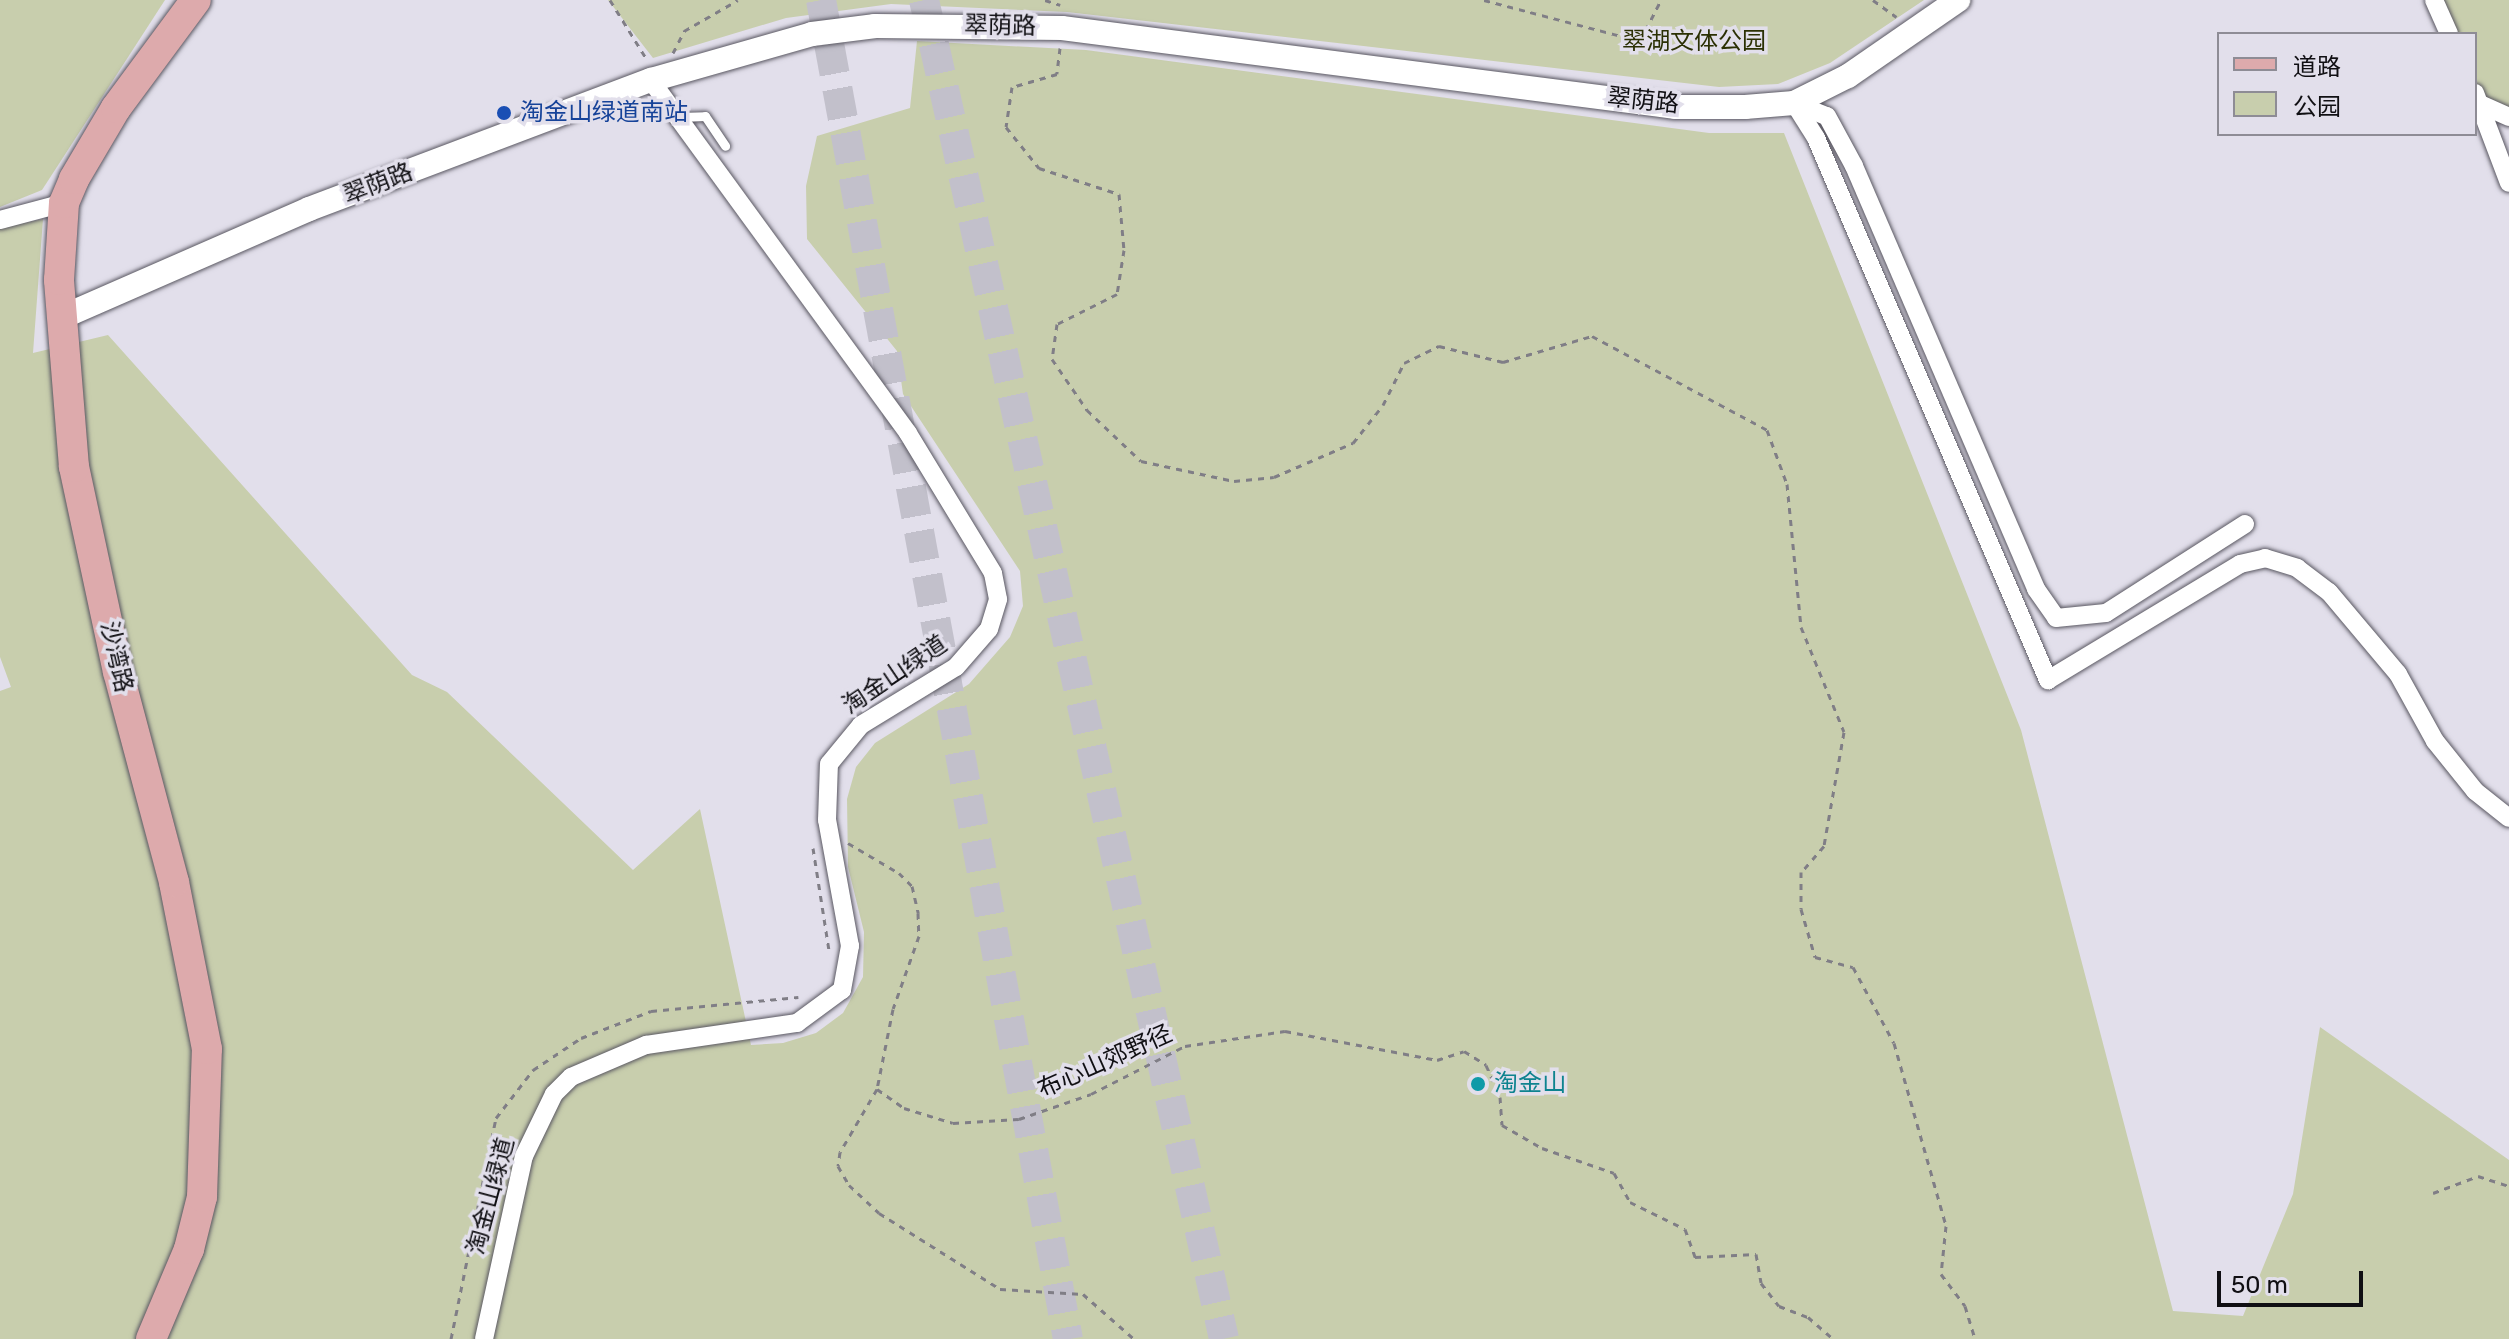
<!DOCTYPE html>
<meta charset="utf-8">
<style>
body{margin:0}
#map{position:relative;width:2509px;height:1339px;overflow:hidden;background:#e2dfeb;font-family:Rubik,"Noto Sans SC",sans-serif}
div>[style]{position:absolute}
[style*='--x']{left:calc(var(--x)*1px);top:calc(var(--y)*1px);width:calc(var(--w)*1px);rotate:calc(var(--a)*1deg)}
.green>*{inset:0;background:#c8cead}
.trunk-tunnel>*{height:30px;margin-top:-15px;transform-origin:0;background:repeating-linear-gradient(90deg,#c2c0cb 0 30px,transparent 0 45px)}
.path>*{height:3px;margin-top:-1.5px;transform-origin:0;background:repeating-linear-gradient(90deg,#807e86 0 6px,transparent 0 12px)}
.roads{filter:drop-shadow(0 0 2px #595761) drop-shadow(0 0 2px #595761)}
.service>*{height:9px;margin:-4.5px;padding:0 4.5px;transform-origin:4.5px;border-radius:4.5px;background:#fff}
.minor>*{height:18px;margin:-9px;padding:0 9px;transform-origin:9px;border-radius:9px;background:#fff}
.tertiary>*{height:24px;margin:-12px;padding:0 12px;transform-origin:12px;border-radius:12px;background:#fff}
.primary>*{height:30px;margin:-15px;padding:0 15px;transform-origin:15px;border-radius:15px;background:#ddaaac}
.dots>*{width:22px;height:22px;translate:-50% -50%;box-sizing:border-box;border:4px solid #e2dfeb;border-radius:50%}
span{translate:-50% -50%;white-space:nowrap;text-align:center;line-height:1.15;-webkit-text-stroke:7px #e2dfeb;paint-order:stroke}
.street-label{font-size:24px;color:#100f13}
.park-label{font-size:24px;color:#2b3004}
.transit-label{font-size:24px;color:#164399}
.left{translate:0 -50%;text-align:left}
.culture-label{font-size:24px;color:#0d838f}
.legend{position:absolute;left:2217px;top:32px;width:260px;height:104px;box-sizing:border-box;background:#e2dfeb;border:2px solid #8e8c95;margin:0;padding:10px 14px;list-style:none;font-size:24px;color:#100f13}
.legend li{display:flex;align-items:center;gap:16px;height:40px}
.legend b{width:40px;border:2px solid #8e8c95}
.scale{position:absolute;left:2217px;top:1271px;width:146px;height:36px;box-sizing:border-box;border:4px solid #100f13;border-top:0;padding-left:10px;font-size:24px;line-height:28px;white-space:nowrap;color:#100f13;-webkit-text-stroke:6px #e2dfeb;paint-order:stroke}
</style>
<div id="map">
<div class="green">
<div style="clip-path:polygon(0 0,165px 0,42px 190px,0 207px)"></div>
<div style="clip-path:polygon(608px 0,1924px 0,1830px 63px,1778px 84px,1719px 87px,1067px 12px,891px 4px,786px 18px,653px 58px)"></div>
<div style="clip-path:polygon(2434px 0,2509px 0,2509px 117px,2475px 93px,2475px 34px,2449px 34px)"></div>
<div style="clip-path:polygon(917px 41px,1086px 50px,1709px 133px,1784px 133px,2021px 730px,2173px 1311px,2243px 1316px,2293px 1194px,2320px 1027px,2509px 1160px,2509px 1339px,0 1339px,0 691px,11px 687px,0 657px,0 228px,43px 219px,33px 353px,108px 335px,412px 675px,447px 692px,633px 870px,700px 809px,751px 1045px,783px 1043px,816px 1033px,843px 1013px,863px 977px,864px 932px,848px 867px,847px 799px,856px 767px,875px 743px,969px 684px,1010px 637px,1023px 606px,1020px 571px,903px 394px,897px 351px,807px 239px,806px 186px,817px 136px,910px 108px)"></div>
</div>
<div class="trunk-tunnel">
<div style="--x:821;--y:0;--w:1362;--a:79.55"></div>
<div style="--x:924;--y:0;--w:1372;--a:77.37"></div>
</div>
<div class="path">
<div style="--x:610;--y:0;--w:68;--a:58.2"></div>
<div style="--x:1045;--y:0;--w:16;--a:18"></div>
<div style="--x:1484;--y:0;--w:161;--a:14.7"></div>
<div style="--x:1640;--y:41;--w:46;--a:-62.9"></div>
<div style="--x:1873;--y:0;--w:29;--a:36"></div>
<div style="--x:1060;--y:48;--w:26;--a:97"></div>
<div style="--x:1057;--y:74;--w:47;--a:163.9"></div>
<div style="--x:1012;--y:87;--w:40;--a:98.5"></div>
<div style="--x:1006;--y:127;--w:53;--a:51.2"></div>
<div style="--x:1039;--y:168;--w:84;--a:18"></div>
<div style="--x:1119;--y:194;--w:56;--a:84.9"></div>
<div style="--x:1124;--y:250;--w:45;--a:99"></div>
<div style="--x:1117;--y:294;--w:67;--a:153.4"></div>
<div style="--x:1057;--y:324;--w:35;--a:98"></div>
<div style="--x:1052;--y:359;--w:62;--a:55.5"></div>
<div style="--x:1087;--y:410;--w:74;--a:43.4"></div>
<div style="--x:1141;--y:461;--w:95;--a:12.1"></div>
<div style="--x:1234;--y:481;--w:40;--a:-5.7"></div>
<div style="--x:1274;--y:477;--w:86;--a:-23.3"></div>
<div style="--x:1353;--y:443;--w:48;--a:-51.7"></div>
<div style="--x:1383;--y:405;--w:47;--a:-63.4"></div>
<div style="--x:1404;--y:363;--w:39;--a:-26"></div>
<div style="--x:1439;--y:346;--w:66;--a:14"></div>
<div style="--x:1503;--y:362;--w:93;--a:-16.3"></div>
<div style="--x:1592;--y:336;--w:199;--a:28.2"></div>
<div style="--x:1767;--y:430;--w:58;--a:69.7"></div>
<div style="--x:1787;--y:484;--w:144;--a:84.4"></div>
<div style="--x:1801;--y:627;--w:113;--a:67.7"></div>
<div style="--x:1844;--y:732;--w:116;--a:100"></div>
<div style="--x:1824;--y:846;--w:35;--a:131"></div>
<div style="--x:1801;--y:872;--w:37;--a:90"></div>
<div style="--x:1801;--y:909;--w:50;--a:73.7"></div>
<div style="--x:1815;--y:957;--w:39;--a:15"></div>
<div style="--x:1853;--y:967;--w:86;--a:61.7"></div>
<div style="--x:1894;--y:1043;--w:190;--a:74.1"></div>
<div style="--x:1946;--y:1226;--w:48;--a:95.9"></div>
<div style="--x:1941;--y:1274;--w:40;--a:53"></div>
<div style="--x:1965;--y:1306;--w:34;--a:73"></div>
<div style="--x:673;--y:53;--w:25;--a:-63"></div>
<div style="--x:684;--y:31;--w:62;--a:-29.9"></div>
<div style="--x:848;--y:843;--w:59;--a:30.5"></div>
<div style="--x:899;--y:873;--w:18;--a:45"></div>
<div style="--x:912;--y:886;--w:28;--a:77"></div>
<div style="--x:918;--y:913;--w:23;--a:88"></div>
<div style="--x:919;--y:936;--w:77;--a:109.6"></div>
<div style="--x:893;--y:1009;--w:82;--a:101.3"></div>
<div style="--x:877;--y:1089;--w:33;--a:35"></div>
<div style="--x:904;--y:1108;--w:51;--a:17"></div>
<div style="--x:953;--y:1123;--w:66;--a:-3.5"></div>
<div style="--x:1019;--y:1119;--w:76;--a:-19.1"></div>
<div style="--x:1091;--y:1094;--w:106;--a:-27.1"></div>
<div style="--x:1185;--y:1046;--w:101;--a:-8.5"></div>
<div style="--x:1285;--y:1031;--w:155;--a:10.8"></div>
<div style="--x:1437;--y:1060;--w:28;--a:-18"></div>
<div style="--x:1464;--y:1051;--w:26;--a:32"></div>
<div style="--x:1486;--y:1065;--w:35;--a:66"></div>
<div style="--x:1500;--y:1097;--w:28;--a:86"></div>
<div style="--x:1502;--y:1125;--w:46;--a:29.9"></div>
<div style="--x:1542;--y:1148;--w:76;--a:19.1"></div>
<div style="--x:1614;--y:1173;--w:33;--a:61"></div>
<div style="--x:1630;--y:1202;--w:61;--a:26.1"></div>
<div style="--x:1685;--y:1229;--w:30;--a:70"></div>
<div style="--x:1695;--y:1257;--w:61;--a:-2.8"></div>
<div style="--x:1756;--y:1254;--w:29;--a:80"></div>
<div style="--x:1761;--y:1283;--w:29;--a:52"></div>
<div style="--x:1779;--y:1306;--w:31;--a:21"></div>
<div style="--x:1808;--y:1317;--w:33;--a:41"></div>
<div style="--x:813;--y:848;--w:103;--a:81.1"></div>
<div style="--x:877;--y:1089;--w:73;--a:120.4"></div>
<div style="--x:840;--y:1152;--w:14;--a:98"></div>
<div style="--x:838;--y:1166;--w:22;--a:60"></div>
<div style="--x:849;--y:1185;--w:41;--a:43"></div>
<div style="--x:879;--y:1213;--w:143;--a:32.1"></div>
<div style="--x:1000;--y:1289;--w:83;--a:3.4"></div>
<div style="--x:1083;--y:1294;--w:68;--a:41.4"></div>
<div style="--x:2433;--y:1193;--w:48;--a:-20.7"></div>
<div style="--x:2478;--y:1176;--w:33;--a:18"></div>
<div style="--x:451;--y:1339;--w:226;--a:-78.5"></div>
<div style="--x:496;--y:1118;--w:61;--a:-52.4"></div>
<div style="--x:533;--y:1070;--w:58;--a:-33.7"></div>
<div style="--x:581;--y:1038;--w:75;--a:-21.1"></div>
<div style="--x:651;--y:1011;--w:148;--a:-5.4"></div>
</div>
<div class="roads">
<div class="service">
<div style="--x:680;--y:117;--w:25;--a:-2"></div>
<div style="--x:705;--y:116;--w:36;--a:56"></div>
</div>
<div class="minor">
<div style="--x:2434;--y:0;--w:37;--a:66"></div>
<div style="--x:2475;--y:93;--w:96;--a:69.3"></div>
<div style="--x:1794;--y:103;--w:41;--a:57.8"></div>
<div style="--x:1816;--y:138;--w:590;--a:66.83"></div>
<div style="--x:2048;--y:680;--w:224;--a:-31.1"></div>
<div style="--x:2240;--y:564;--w:26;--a:-13"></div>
<div style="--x:2265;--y:558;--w:34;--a:17"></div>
<div style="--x:2297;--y:568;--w:40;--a:37"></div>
<div style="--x:2329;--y:592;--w:107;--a:49.9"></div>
<div style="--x:2398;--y:674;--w:77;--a:61.1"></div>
<div style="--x:2435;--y:741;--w:64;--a:51.3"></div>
<div style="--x:2475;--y:791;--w:43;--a:38.5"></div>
<div style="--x:1794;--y:103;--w:35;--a:22"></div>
<div style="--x:1827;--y:116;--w:57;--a:61.6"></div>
<div style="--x:1854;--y:166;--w:460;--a:66.7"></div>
<div style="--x:2036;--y:589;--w:35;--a:55"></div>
<div style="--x:2056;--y:618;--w:50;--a:-5.7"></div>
<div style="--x:2106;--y:613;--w:165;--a:-32.6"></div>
<div style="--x:2480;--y:104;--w:32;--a:24"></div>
<div style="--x:0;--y:220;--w:66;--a:-14.9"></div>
<div style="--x:484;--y:1339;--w:187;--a:-77.7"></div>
<div style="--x:524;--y:1156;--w:69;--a:-64.2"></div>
<div style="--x:554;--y:1094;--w:24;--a:-45"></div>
<div style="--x:571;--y:1077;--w:82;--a:-23.1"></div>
<div style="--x:646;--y:1045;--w:153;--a:-8.3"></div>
<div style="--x:797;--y:1023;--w:56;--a:-36.3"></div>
<div style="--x:842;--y:990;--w:45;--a:-79.7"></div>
<div style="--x:850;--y:946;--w:128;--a:-100.3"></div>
<div style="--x:827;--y:820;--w:56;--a:-88"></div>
<div style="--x:829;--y:764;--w:50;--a:-50.6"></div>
<div style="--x:861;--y:725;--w:111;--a:-31.4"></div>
<div style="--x:956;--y:667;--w:50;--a:-49"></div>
<div style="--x:989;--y:629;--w:31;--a:-73"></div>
<div style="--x:998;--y:599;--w:26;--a:-101"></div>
<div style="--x:993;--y:573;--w:164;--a:-121.3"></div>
<div style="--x:908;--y:433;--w:437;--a:-126.1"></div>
</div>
<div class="tertiary">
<div style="--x:60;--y:318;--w:272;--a:-23.6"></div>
<div style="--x:309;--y:209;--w:366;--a:-20.7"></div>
<div style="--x:651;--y:80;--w:167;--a:-15.9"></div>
<div style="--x:812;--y:34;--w:64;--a:-7.2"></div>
<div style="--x:875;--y:26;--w:187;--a:0.6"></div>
<div style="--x:1062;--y:28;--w:619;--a:7.33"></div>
<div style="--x:1676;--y:107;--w:69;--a:0"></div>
<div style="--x:1745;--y:107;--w:49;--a:-4.7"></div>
<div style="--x:1794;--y:103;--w:60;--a:-26.6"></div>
<div style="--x:1848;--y:76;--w:134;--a:-34.6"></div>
</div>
<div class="primary">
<div style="--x:151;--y:1339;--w:98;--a:-67.1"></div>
<div style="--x:189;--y:1249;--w:54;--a:-76"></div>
<div style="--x:202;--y:1197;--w:148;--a:-88.1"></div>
<div style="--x:207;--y:1049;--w:170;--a:-101.2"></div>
<div style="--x:174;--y:882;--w:217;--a:-104.9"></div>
<div style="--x:118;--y:672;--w:210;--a:-102.1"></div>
<div style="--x:74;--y:467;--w:188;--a:-94.6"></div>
<div style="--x:59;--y:280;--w:77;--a:-86.3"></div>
<div style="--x:64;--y:203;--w:26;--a:-67"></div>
<div style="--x:74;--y:179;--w:82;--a:-59.4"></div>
<div style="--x:116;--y:108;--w:134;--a:-53.5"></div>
</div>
</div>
<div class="dots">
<div style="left:504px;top:113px;background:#1a4fb4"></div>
<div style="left:1478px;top:1084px;background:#0f9aa8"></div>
</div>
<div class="street-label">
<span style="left:1000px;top:26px;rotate:1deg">翠荫路</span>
<span style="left:1643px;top:101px;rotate:6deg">翠荫路</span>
<span style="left:378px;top:184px;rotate:-21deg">翠荫路</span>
<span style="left:116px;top:657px;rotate:77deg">沙湾路</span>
<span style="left:895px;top:675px;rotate:-34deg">淘金山绿道</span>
<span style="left:1105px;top:1062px;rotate:-24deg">布心山郊野径</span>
<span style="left:491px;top:1196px;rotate:-75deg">淘金山绿道</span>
</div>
<div class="park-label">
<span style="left:1694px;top:42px">翠湖文体公园</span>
</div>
<div class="transit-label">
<span class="left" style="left:520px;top:113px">淘金山绿道南站</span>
</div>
<div class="culture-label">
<span class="left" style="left:1494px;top:1084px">淘金山</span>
</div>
<ul class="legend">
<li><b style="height:10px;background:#ddaaac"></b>道路</li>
<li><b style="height:22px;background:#c8cead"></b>公园</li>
</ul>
<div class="scale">50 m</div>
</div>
